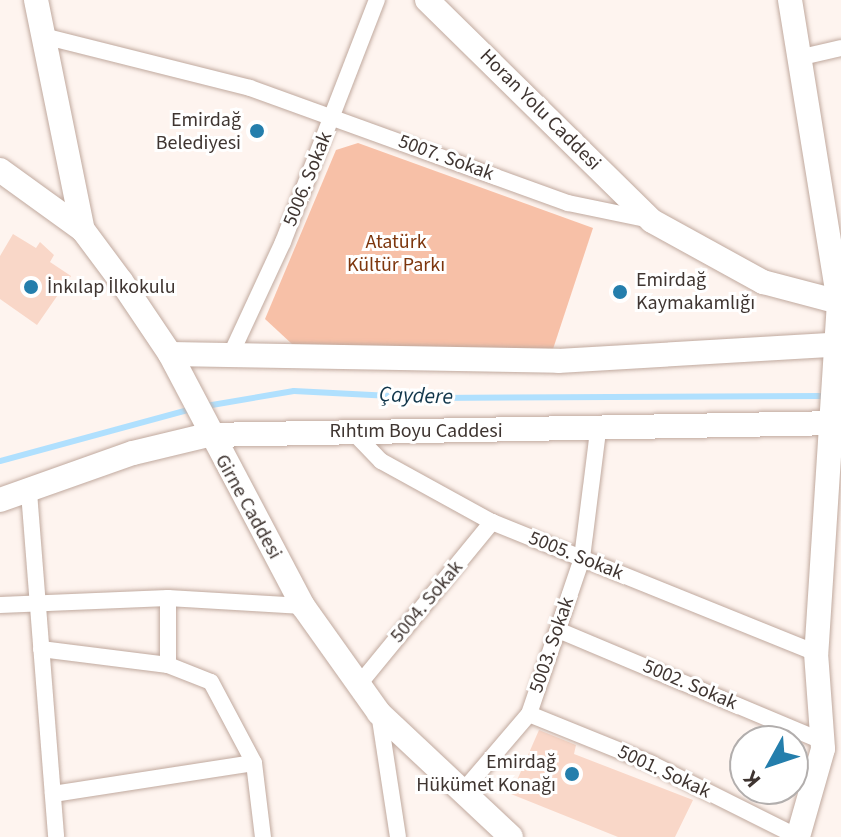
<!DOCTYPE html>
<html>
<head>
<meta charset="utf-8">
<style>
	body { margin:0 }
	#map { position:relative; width:841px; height:837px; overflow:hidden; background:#fef4ef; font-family:"Source Sans 3",sans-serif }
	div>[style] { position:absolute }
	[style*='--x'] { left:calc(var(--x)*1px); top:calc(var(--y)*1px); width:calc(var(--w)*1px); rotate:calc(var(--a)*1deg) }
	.green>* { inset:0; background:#f7c0a7 }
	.stream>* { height:6px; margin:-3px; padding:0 3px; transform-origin:3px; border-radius:3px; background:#b0e0fe }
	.building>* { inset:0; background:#f9d7c8 }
	.roads { filter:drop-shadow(0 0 2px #c0a99e) drop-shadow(0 0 2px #c0a99e) }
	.street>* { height:16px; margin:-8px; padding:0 8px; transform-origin:8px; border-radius:8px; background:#fff }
	.secondary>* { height:24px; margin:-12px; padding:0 12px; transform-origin:12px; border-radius:12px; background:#fff }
	.dots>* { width:22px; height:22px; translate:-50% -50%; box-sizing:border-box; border:4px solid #fff; border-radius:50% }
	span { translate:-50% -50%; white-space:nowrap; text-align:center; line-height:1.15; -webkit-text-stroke:6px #fff; paint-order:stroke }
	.street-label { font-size:20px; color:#3f3531 }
	.poi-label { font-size:20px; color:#3f3531 }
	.right { translate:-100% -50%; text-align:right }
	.left { translate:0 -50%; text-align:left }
	.park-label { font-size:20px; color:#7d360d }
	.water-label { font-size:22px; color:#11364b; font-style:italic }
	.north { position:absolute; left:729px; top:725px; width:80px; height:80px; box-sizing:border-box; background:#fff; border:2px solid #b2aead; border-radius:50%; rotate:230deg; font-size:22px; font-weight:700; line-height:32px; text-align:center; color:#3f3531 }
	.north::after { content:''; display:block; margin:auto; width:28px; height:36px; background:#247eac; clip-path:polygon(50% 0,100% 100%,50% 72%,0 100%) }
</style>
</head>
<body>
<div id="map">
	<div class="green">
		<div style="clip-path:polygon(358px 143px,593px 228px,552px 352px,292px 344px,265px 319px,336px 150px)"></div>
	</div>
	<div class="stream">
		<div style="--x:206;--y:406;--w:89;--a:-9.7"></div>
		<div style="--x:294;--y:391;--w:136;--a:2.9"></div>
		<div style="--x:430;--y:398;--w:395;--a:-0.3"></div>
		<div style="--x:0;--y:461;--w:198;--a:-15.2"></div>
	</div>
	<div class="building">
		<div style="clip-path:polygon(13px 234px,36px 248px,40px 242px,54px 255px,50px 262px,71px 276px,37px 325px,0 299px,0 256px)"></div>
		<div style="clip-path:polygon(539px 730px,576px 745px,574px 754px,693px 800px,675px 837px,618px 837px,511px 794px)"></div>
	</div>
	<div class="roads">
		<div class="street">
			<div style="--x:43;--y:36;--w:213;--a:14.1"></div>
			<div style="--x:250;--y:88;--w:338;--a:19.9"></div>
			<div style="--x:568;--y:203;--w:84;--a:11.7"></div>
			<div style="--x:798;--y:58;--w:44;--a:-13.1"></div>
			<div style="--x:231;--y:354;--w:123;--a:-65.1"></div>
			<div style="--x:283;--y:242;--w:260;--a:-68.8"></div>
			<div style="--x:352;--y:431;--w:42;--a:46"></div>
			<div style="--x:381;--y:461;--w:127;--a:28.8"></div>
			<div style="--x:492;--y:522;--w:349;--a:22"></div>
			<div style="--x:29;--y:492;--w:346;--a:85.5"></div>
			<div style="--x:0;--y:605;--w:168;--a:-2.4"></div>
			<div style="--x:168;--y:598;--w:135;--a:3.4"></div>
			<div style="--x:558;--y:630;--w:286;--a:22.8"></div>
			<div style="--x:41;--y:649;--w:128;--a:7.2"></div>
			<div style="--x:168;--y:665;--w:46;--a:21.6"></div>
			<div style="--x:211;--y:682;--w:92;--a:62"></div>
			<div style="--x:254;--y:763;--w:75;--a:83.1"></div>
			<div style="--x:168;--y:665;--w:67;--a:-90"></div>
			<div style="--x:361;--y:682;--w:207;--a:-50.7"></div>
			<div style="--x:379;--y:713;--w:125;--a:81.3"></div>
			<div style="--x:529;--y:714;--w:131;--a:22"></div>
			<div style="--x:650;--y:763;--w:165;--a:26.6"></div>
			<div style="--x:464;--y:790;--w:100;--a:-49.5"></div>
			<div style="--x:529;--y:714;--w:165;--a:-71.2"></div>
			<div style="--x:582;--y:558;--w:128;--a:-82.8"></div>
			<div style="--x:53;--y:794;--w:203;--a:-8.8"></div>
		</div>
		<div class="secondary">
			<div style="--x:36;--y:0;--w:235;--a:78.5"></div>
			<div style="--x:427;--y:0;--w:315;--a:44.5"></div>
			<div style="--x:652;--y:221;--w:127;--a:28.8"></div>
			<div style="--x:763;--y:282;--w:79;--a:14.7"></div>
			<div style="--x:790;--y:0;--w:306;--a:80.8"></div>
			<div style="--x:839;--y:302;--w:352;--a:93.7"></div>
			<div style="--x:816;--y:653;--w:96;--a:85.8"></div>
			<div style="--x:823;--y:749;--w:91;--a:105.9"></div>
			<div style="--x:0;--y:170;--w:102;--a:35.9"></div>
			<div style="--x:83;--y:230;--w:64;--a:53.3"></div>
			<div style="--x:121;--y:281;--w:88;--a:56.1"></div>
			<div style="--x:170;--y:354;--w:285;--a:62.2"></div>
			<div style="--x:303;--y:606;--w:131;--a:54.6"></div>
			<div style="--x:379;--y:713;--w:181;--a:43.2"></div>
			<div style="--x:170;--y:354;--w:388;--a:1"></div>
			<div style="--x:558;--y:361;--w:284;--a:-3.4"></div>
			<div style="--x:0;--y:500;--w:141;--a:-19.5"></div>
			<div style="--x:133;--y:453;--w:77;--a:-13.5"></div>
			<div style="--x:208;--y:435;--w:633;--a:-1.09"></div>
		</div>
	</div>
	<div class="dots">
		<div style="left:257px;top:131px;background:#247eac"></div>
		<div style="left:31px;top:287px;background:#247eac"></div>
		<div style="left:620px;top:292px;background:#247eac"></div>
		<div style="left:572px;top:774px;background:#247eac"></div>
	</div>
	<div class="street-label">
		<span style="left:540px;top:110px;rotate:45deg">Horan Yolu Caddesi</span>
		<span style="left:446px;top:158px;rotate:20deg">5007. Sokak</span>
		<span style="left:308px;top:179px;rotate:-68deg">5006. Sokak</span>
		<span style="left:416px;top:431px">Rıhtım Boyu Caddesi</span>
		<span style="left:248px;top:507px;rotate:61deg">Girne Caddesi</span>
		<span style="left:576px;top:556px;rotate:22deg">5005. Sokak</span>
		<span style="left:427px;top:602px;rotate:-50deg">5004. Sokak</span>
		<span style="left:552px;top:645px;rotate:-71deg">5003. Sokak</span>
		<span style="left:690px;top:685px;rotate:23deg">5002. Sokak</span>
		<span style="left:664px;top:772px;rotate:25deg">5001. Sokak</span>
	</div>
	<div class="poi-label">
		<span class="right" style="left:241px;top:132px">Emirdağ<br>Belediyesi</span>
		<span class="left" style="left:636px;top:292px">Emirdağ<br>Kaymakamlığı</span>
		<span class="left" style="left:47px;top:287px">İnkılap İlkokulu</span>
		<span class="right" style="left:556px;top:774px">Emirdağ<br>Hükümet Konağı</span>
	</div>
	<div class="park-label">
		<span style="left:396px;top:254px">Atatürk<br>Kültür Parkı</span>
	</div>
	<div class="water-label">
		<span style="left:416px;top:396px;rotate:2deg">Çaydere</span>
	</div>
	<div class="north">K</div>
</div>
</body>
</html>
